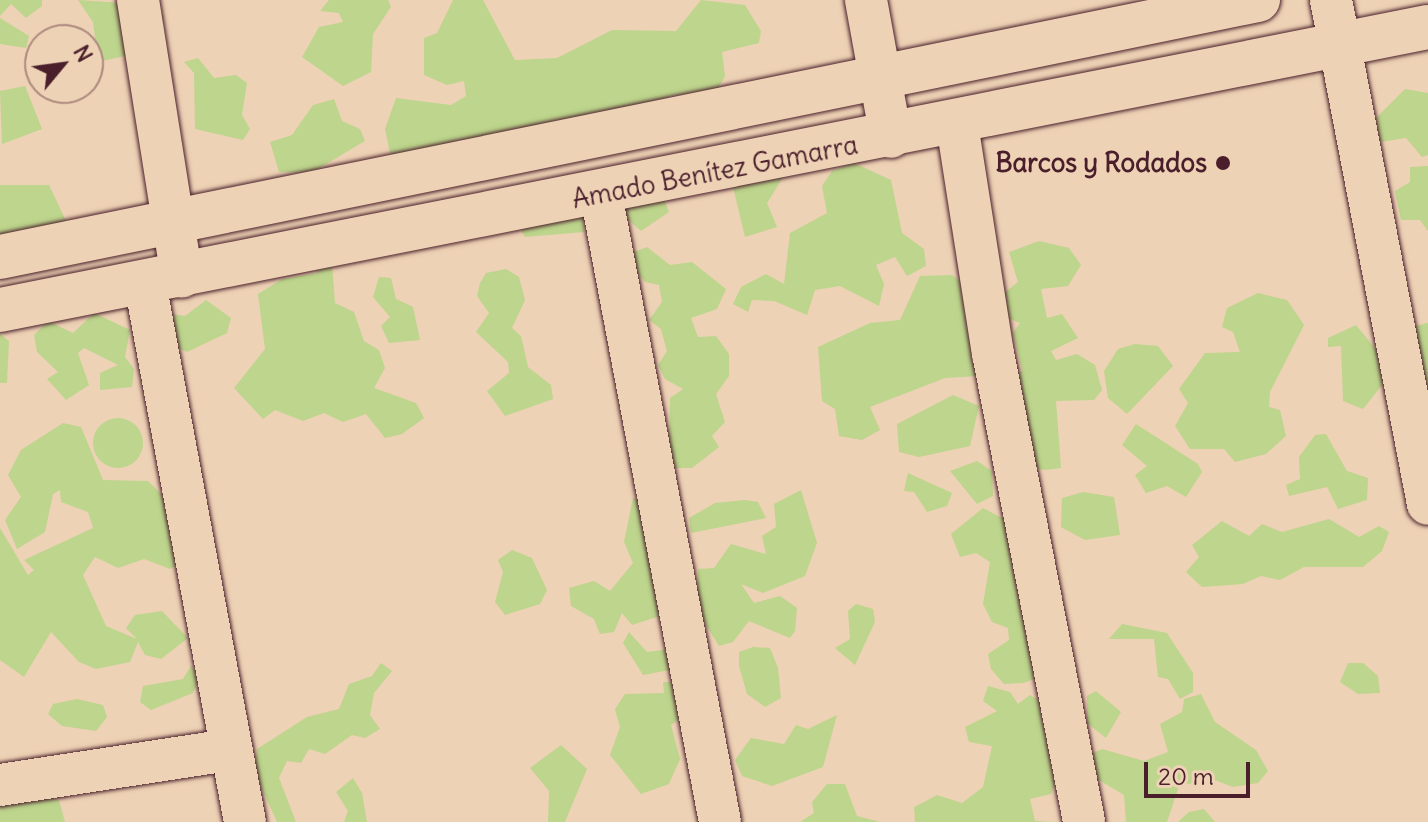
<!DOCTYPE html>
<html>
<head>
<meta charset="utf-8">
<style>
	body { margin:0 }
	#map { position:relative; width:1428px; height:822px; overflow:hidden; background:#eed2b5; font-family:Delius,sans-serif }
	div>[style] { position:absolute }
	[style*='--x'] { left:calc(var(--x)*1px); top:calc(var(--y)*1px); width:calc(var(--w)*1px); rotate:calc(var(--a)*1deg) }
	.green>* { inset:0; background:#bdd58c }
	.round { border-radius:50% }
	.roads { filter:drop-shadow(0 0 2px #4a1f2b) drop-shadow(0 0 2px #4a1f2b) }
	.street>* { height:42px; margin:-21px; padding:0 21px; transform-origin:21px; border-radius:21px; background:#eed2b5 }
	.secondary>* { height:44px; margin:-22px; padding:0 22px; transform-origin:22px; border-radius:22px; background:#eed2b5 }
	.dots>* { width:22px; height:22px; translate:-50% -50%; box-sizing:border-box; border:4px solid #eed2b5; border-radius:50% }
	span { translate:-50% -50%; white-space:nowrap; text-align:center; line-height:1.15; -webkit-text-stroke:6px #eed2b5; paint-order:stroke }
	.poi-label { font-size:26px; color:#4a1f2b; font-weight:700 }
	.right { translate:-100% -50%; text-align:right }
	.street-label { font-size:26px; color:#4a1f2b }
	.north { position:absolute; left:24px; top:24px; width:80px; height:80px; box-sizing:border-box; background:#eed2b5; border:2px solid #ac8a7e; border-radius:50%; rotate:61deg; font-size:22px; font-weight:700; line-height:32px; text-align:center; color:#4a1f2b }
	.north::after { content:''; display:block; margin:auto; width:28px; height:36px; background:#4a1f2b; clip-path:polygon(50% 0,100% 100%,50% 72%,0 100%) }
	.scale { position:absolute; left:1144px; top:762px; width:106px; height:36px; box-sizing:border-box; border:4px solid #4a1f2b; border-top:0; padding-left:10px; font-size:24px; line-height:28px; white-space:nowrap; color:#4a1f2b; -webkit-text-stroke:6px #eed2b5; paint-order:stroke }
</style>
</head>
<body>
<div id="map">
	<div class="green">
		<div style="clip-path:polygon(0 0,42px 0,42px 6px,26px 18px,11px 4px,0 16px)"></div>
		<div style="clip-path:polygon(78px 0,154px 5px,164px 16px,160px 48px,98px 62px,93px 22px)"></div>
		<div style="clip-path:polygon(329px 0,388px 0,391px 7px,373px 34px,371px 72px,343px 86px,302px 57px,319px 27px,343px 22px,339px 13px,320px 11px)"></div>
		<div style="clip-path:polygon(453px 0,483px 0,515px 60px,557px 58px,612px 30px,676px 31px,701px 0,745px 5px,761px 31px,759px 43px,722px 52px,725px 76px,717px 90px,670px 96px,642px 118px,478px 145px,459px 139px,449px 150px,409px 160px,390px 153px,385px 129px,396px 98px,451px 105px,466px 96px,464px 81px,447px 85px,424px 75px,424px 38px,437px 33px)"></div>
		<div style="clip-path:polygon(0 18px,29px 36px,26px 48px,0 44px)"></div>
		<div style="clip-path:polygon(198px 58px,214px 78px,236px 75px,247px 83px,242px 115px,250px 129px,243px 140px,195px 129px,194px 73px,184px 62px)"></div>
		<div style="clip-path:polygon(25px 86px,42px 129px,2px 144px,0 91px)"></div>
		<div style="clip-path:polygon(1405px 89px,1428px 93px,1428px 155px,1422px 157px,1406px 138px,1380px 142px,1376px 118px)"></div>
		<div style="clip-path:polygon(334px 99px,342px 121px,360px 129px,365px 141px,311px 173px,279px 172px,270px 142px,292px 135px,313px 105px)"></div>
		<div style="clip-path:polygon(854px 163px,891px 180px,902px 233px,924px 249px,926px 266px,907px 276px,895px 257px,876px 265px,884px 284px,879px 306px,840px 286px,815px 290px,807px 315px,774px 301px,752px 300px,748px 312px,733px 304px,741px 287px,766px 274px,784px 284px,790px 233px,827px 213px,822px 186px,832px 171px)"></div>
		<div style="clip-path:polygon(1428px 166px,1428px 231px,1420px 220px,1401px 220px,1395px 191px,1410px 182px,1410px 167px)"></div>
		<div style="clip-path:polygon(784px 176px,767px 203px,777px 227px,745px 237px,733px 187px)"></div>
		<div style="clip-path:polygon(0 185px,49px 185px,66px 221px,0 241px)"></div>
		<div style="clip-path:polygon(662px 194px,669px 212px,641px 231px,618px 211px)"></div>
		<div style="clip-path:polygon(582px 204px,584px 232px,525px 237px,518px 225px)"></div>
		<div style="clip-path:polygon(1039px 241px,1069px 248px,1081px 265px,1068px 286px,1041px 289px,1047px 318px,1062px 314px,1078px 338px,1051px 351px,1056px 360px,1077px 354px,1095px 365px,1102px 390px,1094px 400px,1056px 401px,1061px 468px,1046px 470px,1031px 468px,1009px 386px,1022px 370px,1013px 333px,1020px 323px,1005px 317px,1004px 293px,1018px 282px,1009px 252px)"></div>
		<div style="clip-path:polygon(647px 247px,670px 265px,692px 262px,726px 289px,717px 309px,691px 318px,698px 337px,716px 336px,729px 354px,729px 376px,716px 394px,725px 422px,712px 436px,719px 447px,692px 468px,676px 468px,669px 456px,670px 398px,683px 389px,665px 379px,658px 365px,667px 351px,661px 329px,649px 320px,662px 302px,659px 285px,645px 282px,632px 266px,634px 252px)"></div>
		<div style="clip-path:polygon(319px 260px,332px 264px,335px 303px,354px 312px,364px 341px,379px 350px,385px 368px,374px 388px,416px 403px,424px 418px,402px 434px,385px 438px,366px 414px,343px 422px,324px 413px,303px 421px,275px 410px,263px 419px,234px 388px,265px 349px,258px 294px,282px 279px,317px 273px)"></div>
		<div style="clip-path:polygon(506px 269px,519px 277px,525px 300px,512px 328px,521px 336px,528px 367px,551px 385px,553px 399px,505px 416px,487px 391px,509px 373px,508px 362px,476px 332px,489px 313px,477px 296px,480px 283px,486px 273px)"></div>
		<div style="clip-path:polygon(952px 275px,970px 289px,980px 376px,945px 378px,870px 407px,880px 430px,862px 440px,839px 436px,835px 409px,822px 401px,818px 347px,870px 323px,900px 320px,920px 276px)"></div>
		<div style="clip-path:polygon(379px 277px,391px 278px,396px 299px,413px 307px,420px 340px,389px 343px,381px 326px,390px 317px,373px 297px)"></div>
		<div style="clip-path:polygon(1258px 293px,1287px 300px,1304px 325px,1270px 392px,1269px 407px,1280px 410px,1286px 436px,1266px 454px,1235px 462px,1224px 449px,1190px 449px,1175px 426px,1188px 403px,1179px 389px,1205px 353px,1240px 352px,1233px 332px,1222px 327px,1227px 308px)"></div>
		<div style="clip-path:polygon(206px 300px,231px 318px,227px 333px,187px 352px,165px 342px,171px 314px,185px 316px)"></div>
		<div style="clip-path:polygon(94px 313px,130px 330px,125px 357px,134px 369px,132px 387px,100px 390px,100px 373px,118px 365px,84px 348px,78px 353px,89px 385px,66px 400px,47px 379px,58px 372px,37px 352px,34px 335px,48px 321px,73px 333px)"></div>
		<div style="clip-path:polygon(1427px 323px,1428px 323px,1428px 402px,1409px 328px)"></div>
		<div style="clip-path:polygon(1356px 325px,1383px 358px,1387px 379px,1363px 409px,1343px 401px,1341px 346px,1328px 347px,1328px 338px)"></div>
		<div style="clip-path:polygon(0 334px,9px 341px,7px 383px,0 383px)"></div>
		<div style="clip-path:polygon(1135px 344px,1158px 346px,1173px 366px,1127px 414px,1108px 398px,1104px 371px,1118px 349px)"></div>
		<div style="clip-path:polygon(953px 395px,979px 406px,970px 446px,919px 457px,899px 452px,897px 424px)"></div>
		<div class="round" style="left:93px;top:418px;width:50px;height:50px"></div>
		<div style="clip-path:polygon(63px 423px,81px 427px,103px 480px,148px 481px,170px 503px,186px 560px,170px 569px,144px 559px,118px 568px,95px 557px,83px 575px,106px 626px,137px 639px,126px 628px,135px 615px,162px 611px,188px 638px,161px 659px,145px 655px,138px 642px,130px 662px,96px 669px,79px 662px,51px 632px,24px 677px,0 660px,0 528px,28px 575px,34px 570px,24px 560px,93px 528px,88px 512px,61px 502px,60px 490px,53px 494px,45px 532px,17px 549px,5px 520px,21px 497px,8px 475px,21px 450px)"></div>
		<div style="clip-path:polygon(1136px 424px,1198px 464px,1202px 472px,1186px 497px,1167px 486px,1146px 493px,1135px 475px,1147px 466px,1122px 445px)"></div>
		<div style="clip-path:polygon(1326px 434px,1347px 471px,1368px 478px,1367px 500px,1338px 509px,1327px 487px,1289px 496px,1286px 485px,1300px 479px,1299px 457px,1315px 435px)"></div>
		<div style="clip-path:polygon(977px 461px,992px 471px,993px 496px,977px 504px,950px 471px)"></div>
		<div style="clip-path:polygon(908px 473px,952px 493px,947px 506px,927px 512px,914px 492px,904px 491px)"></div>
		<div style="clip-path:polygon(801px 490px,817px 543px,805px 576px,763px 593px,741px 584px,754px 603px,780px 596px,797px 608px,795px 631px,790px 638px,749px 621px,733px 642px,719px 646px,698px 612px,698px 569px,714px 568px,731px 544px,766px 554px,762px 536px,776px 527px,774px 504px)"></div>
		<div style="clip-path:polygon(1083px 492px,1114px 497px,1120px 535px,1085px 540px,1061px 527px,1062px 498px)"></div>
		<div style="clip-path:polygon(633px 498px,646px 500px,663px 615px,632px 625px,622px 613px,614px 632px,600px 634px,594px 619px,571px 606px,569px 588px,594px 581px,610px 591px,633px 563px,624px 542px)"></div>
		<div style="clip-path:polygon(745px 500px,758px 502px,766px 518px,691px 533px,689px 518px,715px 503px)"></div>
		<div style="clip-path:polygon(983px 508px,1004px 519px,1017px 538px,1017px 589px,1037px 593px,1051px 673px,1023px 683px,1004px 684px,991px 669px,988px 654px,1009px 640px,1008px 628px,992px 622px,983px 604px,990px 562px,976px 553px,960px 557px,951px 534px)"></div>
		<div style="clip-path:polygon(1329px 519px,1359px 537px,1379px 526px,1389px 532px,1382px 551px,1363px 567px,1304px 567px,1280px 580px,1261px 576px,1243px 584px,1202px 587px,1186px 572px,1199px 557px,1192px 545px,1222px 521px,1249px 536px,1262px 524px,1282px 532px)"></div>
		<div style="clip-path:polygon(512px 550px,532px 558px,547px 590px,540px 604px,505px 615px,495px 602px,503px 572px,498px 560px)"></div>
		<div style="clip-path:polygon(856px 604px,873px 609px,875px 622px,855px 665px,835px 648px,850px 639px,848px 611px)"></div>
		<div style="clip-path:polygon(1122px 624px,1167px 633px,1193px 673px,1193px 692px,1180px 699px,1168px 679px,1158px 677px,1154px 639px,1109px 639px)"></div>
		<div style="clip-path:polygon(629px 632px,647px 652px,671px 649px,675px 669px,643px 675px,623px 643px)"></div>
		<div style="clip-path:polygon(753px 647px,770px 648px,778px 668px,781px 698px,765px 707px,747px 694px,739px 666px,739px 652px)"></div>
		<div style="clip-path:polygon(381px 663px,392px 671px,374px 693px,370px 715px,380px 729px,365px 738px,352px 735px,325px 754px,309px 749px,301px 763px,287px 761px,279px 778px,296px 822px,277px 822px,255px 774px,257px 749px,307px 717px,339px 709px,349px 684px,372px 676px)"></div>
		<div style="clip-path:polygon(1348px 663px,1363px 663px,1378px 676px,1380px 693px,1358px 694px,1340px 682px)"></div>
		<div style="clip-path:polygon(191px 666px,200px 676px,193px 693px,151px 710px,140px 702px,143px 686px,183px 679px)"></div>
		<div style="clip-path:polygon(663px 682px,672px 682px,690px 711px,671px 725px,680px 759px,669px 784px,641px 794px,610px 755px,620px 727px,615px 709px,625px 694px,664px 693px)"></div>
		<div style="clip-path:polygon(988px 686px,1010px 692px,1018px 704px,1030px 695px,1040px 701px,1069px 749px,1051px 794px,1030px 799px,1035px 821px,1054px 822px,915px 822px,914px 807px,924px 802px,937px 795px,962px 803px,983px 787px,992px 746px,969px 742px,965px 727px,997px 711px,983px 701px)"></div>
		<div style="clip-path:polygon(1096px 691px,1121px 712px,1106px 738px,1087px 723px,1087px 696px)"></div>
		<div style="clip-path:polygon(1201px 694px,1215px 722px,1256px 750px,1268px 771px,1258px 783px,1233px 787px,1212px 779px,1179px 786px,1167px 822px,1126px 822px,1124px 795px,1089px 774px,1091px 754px,1102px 749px,1144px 761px,1168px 752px,1160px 724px,1182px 712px,1184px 699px)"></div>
		<div style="clip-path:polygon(77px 699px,103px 705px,107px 717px,96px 731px,62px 726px,48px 714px,53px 704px)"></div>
		<div style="clip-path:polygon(837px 715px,823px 767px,772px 786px,742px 776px,735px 760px,751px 738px,784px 744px,796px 725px,808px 729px)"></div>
		<div style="clip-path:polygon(561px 745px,587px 769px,565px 822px,548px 822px,549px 791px,530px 768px)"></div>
		<div style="clip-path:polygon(353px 778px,362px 793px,367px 822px,344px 822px,348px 811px,336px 792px)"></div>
		<div style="clip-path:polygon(827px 784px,845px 784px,857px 816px,880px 822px,800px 822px,814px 813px,812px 802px)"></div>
		<div style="clip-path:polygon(37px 792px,59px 800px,65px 822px,0 822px,0 797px)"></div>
		<div style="clip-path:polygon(1204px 809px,1215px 822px,1178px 822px,1189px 812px)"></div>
	</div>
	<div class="roads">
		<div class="street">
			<div style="--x:138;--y:0;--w:280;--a:81"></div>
			<div style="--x:866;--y:0;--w:139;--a:79.7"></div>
			<div style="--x:1331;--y:0;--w:513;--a:79.11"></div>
			<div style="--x:957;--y:124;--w:232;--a:81.1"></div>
			<div style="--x:993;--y:353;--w:478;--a:79"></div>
			<div style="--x:601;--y:194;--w:639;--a:79.27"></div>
			<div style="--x:145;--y:283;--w:548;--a:79.49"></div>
			<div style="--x:0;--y:785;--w:233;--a:-8.7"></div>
		</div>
		<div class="secondary">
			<div style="--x:0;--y:257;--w:1284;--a:-11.55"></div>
			<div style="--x:0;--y:310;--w:1456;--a:-11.21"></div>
		</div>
	</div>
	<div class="dots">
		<div style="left:1223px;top:163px;background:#4a1f2b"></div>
	</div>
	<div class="poi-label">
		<span class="right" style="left:1207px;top:163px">Barcos y Rodados</span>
	</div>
	<div class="street-label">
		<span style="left:715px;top:172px;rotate:-11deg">Amado Benítez Gamarra</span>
	</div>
	<div class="north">N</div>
	<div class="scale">20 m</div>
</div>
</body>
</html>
